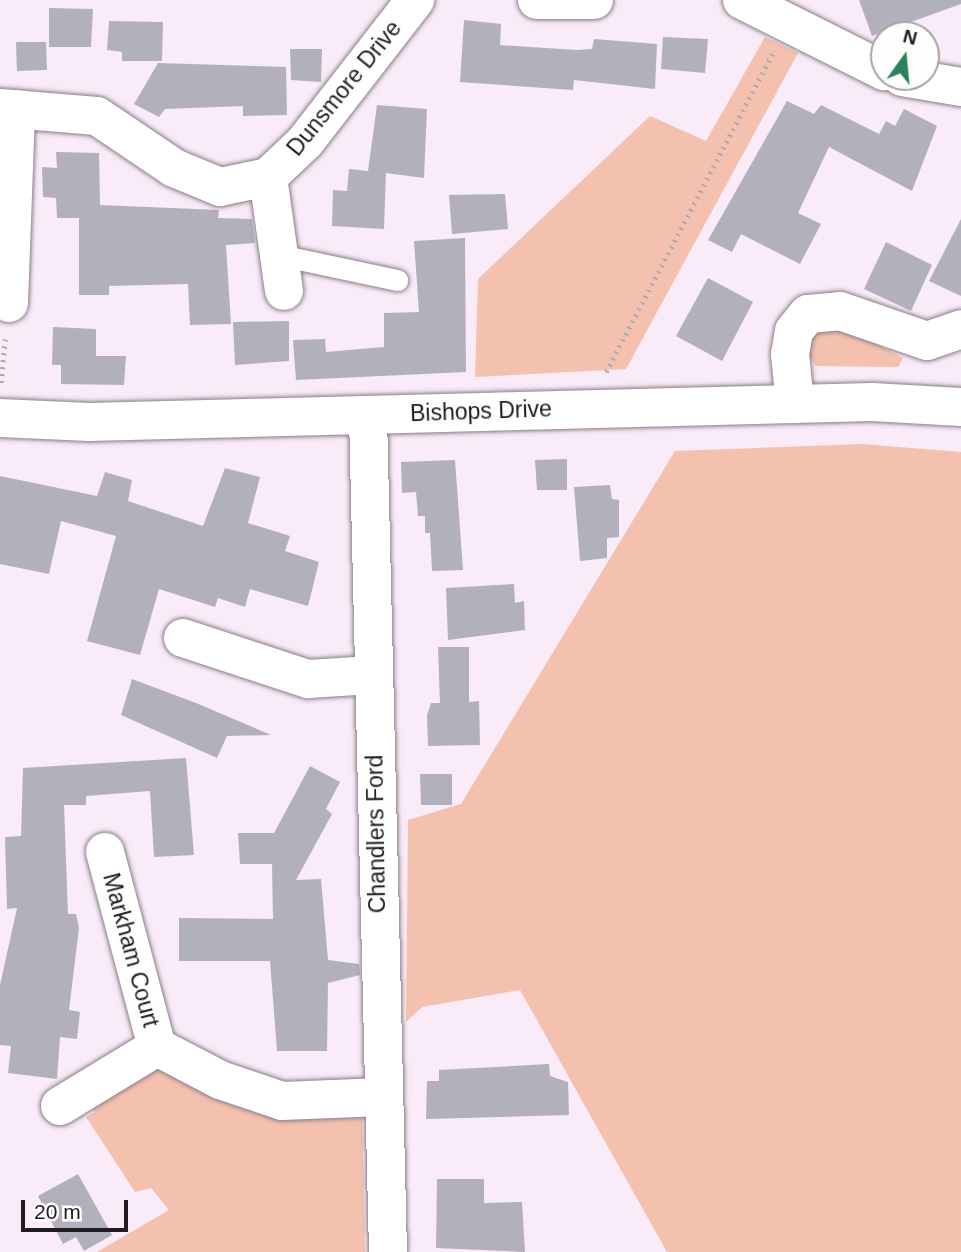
<!DOCTYPE html>
<html>
<head>
<meta charset="utf-8">
<style>
	body { margin:0 }
	#map { position:relative; width:961px; height:1252px; overflow:hidden; background:#f9ebf7; font-family:Helvetica,sans-serif }
	div>[style] { position:absolute }
	[style*='--x'] { left:calc(var(--x)*1px); top:calc(var(--y)*1px); width:calc(var(--w)*1px); rotate:calc(var(--a)*1deg) }
	.green>* { inset:0; background:#f4c1af }
	.building>* { inset:0; background:#b3b0be }
	.path>* { height:4.5px; margin-top:-2.25px; transform-origin:0; background:repeating-linear-gradient(90deg,#b3a8b1 0 2px,transparent 0 7px) }
	.roads { filter:drop-shadow(0 0 2px #8a7e89) drop-shadow(0 0 2px #8a7e89) }
	.service>* { height:21px; margin:-10.5px; padding:0 10.5px; transform-origin:10.5px; border-radius:10.5px; background:#fff }
	.minor>* { height:38px; margin:-19px; padding:0 19px; transform-origin:19px; border-radius:19px; background:#fff }
	.tertiary>* { height:38px; margin:-19px; padding:0 19px; transform-origin:19px; border-radius:19px; background:#fff }
	span { translate:-50% -50%; white-space:nowrap; text-align:center; line-height:1.15; -webkit-text-stroke:7px #fdfdfd; paint-order:stroke }
	.street-label { font-size:23px; color:#211c20 }
	.north { position:absolute; left:870px; top:21px; width:70px; height:70px; box-sizing:border-box; background:#fdfdfd; border:2px solid #a5a3a5; border-radius:50%; rotate:15deg; font-size:19px; font-weight:700; line-height:28px; text-align:center; color:#211c20 }
	.north::after { content:''; display:block; margin:auto; width:24px; height:32px; background:#2b8459; clip-path:polygon(50% 0,100% 100%,50% 72%,0 100%) }
	.scale { position:absolute; left:21px; top:1200px; width:107px; height:32px; box-sizing:border-box; border:4px solid #211c20; border-top:0; padding-left:9px; font-size:21px; line-height:24px; white-space:nowrap; color:#211c20; -webkit-text-stroke:5px #fdfdfd; paint-order:stroke }
</style>
</head>
<body>
<div id="map">
	<div class="green">
		<div style="clip-path:polygon(765px 37px,798px 53px,626px 369px,475px 377px,478px 279px,650px 116px,706px 141px)"></div>
		<div style="clip-path:polygon(827px 328px,848px 329px,903px 358px,898px 367px,816px 366px,804px 352px,810px 335px)"></div>
		<div style="clip-path:polygon(862px 444px,961px 452px,961px 1252px,667px 1252px,520px 990px,422px 1007px,406px 1022px,408px 820px,461px 804px,675px 451px)"></div>
		<div style="clip-path:polygon(155px 1064px,362px 1108px,365px 1252px,97px 1252px,169px 1210px,151px 1188px,135px 1192px,86px 1117px,95px 1112px,89px 1102px)"></div>
	</div>
	<div class="building">
		<div style="clip-path:polygon(859px 0,961px 0,961px 4px,872px 36px)"></div>
		<div style="clip-path:polygon(49px 8px,93px 9px,91px 47px,49px 47px)"></div>
		<div style="clip-path:polygon(464px 20px,501px 24px,500px 45px,577px 50px,592px 49px,594px 39px,657px 44px,655px 89px,574px 80px,573px 90px,460px 82px)"></div>
		<div style="clip-path:polygon(109px 21px,163px 22px,162px 61px,122px 61px,122px 52px,107px 50px)"></div>
		<div style="clip-path:polygon(663px 37px,708px 39px,705px 73px,661px 69px)"></div>
		<div style="clip-path:polygon(16px 42px,46px 42px,47px 70px,17px 71px)"></div>
		<div style="clip-path:polygon(290px 49px,322px 49px,321px 82px,291px 80px)"></div>
		<div style="clip-path:polygon(158px 63px,286px 67px,287px 115px,243px 116px,243px 106px,165px 109px,159px 117px,134px 104px)"></div>
		<div style="clip-path:polygon(787px 101px,814px 114px,821px 105px,879px 134px,886px 121px,895px 126px,904px 109px,937px 126px,912px 191px,829px 147px,798px 213px,821px 224px,800px 264px,741px 234px,732px 252px,708px 240px)"></div>
		<div style="clip-path:polygon(377px 105px,427px 109px,424px 178px,386px 173px,384px 229px,332px 226px,333px 190px,347px 191px,349px 169px,368px 171px)"></div>
		<div style="clip-path:polygon(56px 152px,99px 153px,100px 205px,219px 210px,218px 218px,252px 219px,255px 243px,226px 245px,231px 324px,190px 325px,188px 284px,109px 286px,109px 295px,79px 295px,79px 218px,57px 218px,56px 198px,43px 197px,42px 167px,57px 168px)"></div>
		<div style="clip-path:polygon(505px 194px,508px 229px,452px 234px,449px 195px)"></div>
		<div style="clip-path:polygon(961px 219px,961px 296px,929px 281px)"></div>
		<div style="clip-path:polygon(465px 238px,466px 372px,296px 380px,293px 340px,325px 339px,326px 352px,384px 347px,384px 313px,419px 312px,414px 241px)"></div>
		<div style="clip-path:polygon(886px 242px,932px 265px,911px 311px,864px 289px)"></div>
		<div style="clip-path:polygon(708px 278px,753px 302px,722px 361px,676px 336px)"></div>
		<div style="clip-path:polygon(289px 321px,289px 361px,235px 365px,233px 322px)"></div>
		<div style="clip-path:polygon(53px 327px,96px 329px,96px 356px,126px 356px,124px 385px,61px 384px,61px 365px,52px 365px)"></div>
		<div style="clip-path:polygon(567px 459px,567px 490px,537px 490px,535px 460px)"></div>
		<div style="clip-path:polygon(455px 460px,463px 570px,432px 571px,430px 533px,425px 533px,425px 516px,418px 516px,416px 492px,402px 493px,401px 462px)"></div>
		<div style="clip-path:polygon(225px 468px,260px 477px,248px 523px,290px 536px,285px 551px,319px 562px,308px 606px,250px 589px,245px 607px,218px 598px,215px 607px,159px 589px,140px 655px,87px 641px,116px 536px,61px 521px,49px 574px,0 564px,0 476px,97px 496px,105px 472px,132px 480px,128px 501px,203px 526px)"></div>
		<div style="clip-path:polygon(610px 485px,612px 499px,619px 500px,619px 537px,607px 538px,607px 558px,580px 561px,574px 487px)"></div>
		<div style="clip-path:polygon(514px 584px,515px 603px,524px 601px,525px 630px,448px 640px,446px 588px)"></div>
		<div style="clip-path:polygon(438px 647px,469px 647px,469px 702px,479px 701px,480px 745px,428px 746px,427px 715px,431px 703px,440px 703px)"></div>
		<div style="clip-path:polygon(132px 679px,196px 703px,271px 735px,227px 736px,217px 758px,121px 715px)"></div>
		<div style="clip-path:polygon(186px 758px,194px 855px,154px 857px,150px 791px,86px 796px,86px 805px,64px 805px,68px 914px,76px 914px,79px 928px,69px 1010px,80px 1012px,77px 1039px,60px 1037px,57px 1079px,8px 1073px,11px 1046px,0 1045px,0 985px,17px 908px,7px 909px,5px 837px,21px 836px,23px 768px)"></div>
		<div style="clip-path:polygon(310px 766px,340px 782px,326px 809px,332px 814px,296px 880px,321px 879px,328px 960px,359px 964px,360px 975px,328px 983px,327px 1051px,277px 1051px,270px 961px,179px 961px,179px 918px,273px 919px,272px 864px,240px 864px,238px 833px,274px 833px)"></div>
		<div style="clip-path:polygon(420px 774px,452px 774px,452px 805px,421px 805px)"></div>
		<div style="clip-path:polygon(549px 1064px,550px 1076px,568px 1082px,569px 1115px,426px 1119px,427px 1081px,439px 1081px,439px 1070px)"></div>
		<div style="clip-path:polygon(78px 1174px,112px 1235px,84px 1251px,76px 1237px,63px 1244px,38px 1196px)"></div>
		<div style="clip-path:polygon(437px 1179px,484px 1179px,484px 1203px,522px 1202px,525px 1252px,436px 1248px)"></div>
	</div>
	<div class="path">
		<div style="--x:606;--y:372;--w:359;--a:-62.4"></div>
		<div style="--x:1;--y:383;--w:44;--a:-84.8"></div>
	</div>
	<div class="roads">
		<div class="service">
			<div style="--x:279;--y:255;--w:121;--a:12"></div>
		</div>
		<div class="minor">
			<div style="--x:537;--y:0;--w:57;--a:0"></div>
			<div style="--x:742;--y:0;--w:159;--a:26.6"></div>
			<div style="--x:902;--y:77;--w:60;--a:9.6"></div>
			<div style="--x:0;--y:108;--w:97;--a:4.7"></div>
			<div style="--x:97;--y:116;--w:93;--a:34"></div>
			<div style="--x:174;--y:168;--w:50;--a:22.4"></div>
			<div style="--x:220;--y:187;--w:49;--a:-11.8"></div>
			<div style="--x:268;--y:177;--w:51;--a:-43.4"></div>
			<div style="--x:305;--y:142;--w:180;--a:-52.2"></div>
			<div style="--x:268;--y:177;--w:115;--a:82"></div>
			<div style="--x:9;--y:303;--w:194;--a:-87.9"></div>
			<div style="--x:795;--y:404;--w:50;--a:-95.7"></div>
			<div style="--x:790;--y:354;--w:23;--a:-80"></div>
			<div style="--x:794;--y:331;--w:22;--a:-51"></div>
			<div style="--x:808;--y:314;--w:32;--a:-5"></div>
			<div style="--x:840;--y:311;--w:92;--a:19"></div>
			<div style="--x:927;--y:341;--w:36;--a:-19"></div>
			<div style="--x:368;--y:416;--w:836;--a:88.63"></div>
			<div style="--x:183;--y:638;--w:132;--a:18.2"></div>
			<div style="--x:308;--y:679;--w:64;--a:-3.6"></div>
			<div style="--x:105;--y:852;--w:202;--a:75.1"></div>
			<div style="--x:157;--y:1047;--w:71;--a:27.6"></div>
			<div style="--x:220;--y:1080;--w:65;--a:18.7"></div>
			<div style="--x:282;--y:1101;--w:101;--a:-2.3"></div>
			<div style="--x:60;--y:1106;--w:114;--a:-31.3"></div>
		</div>
		<div class="tertiary">
			<div style="--x:0;--y:418;--w:89;--a:2.6"></div>
			<div style="--x:89;--y:422;--w:783;--a:-1.46"></div>
			<div style="--x:872;--y:402;--w:89;--a:3.2"></div>
		</div>
	</div>
	<div class="street-label">
		<span style="left:344px;top:88px;rotate:-51deg">Dunsmore Drive</span>
		<span style="left:481px;top:411px;rotate:-2deg">Bishops Drive</span>
		<span style="left:376px;top:834px;rotate:-91deg">Chandlers Ford</span>
		<span style="left:131px;top:950px;rotate:75deg">Markham Court</span>
	</div>
	<div class="north">N</div>
	<div class="scale">20 m</div>
</div>
</body>
</html>
